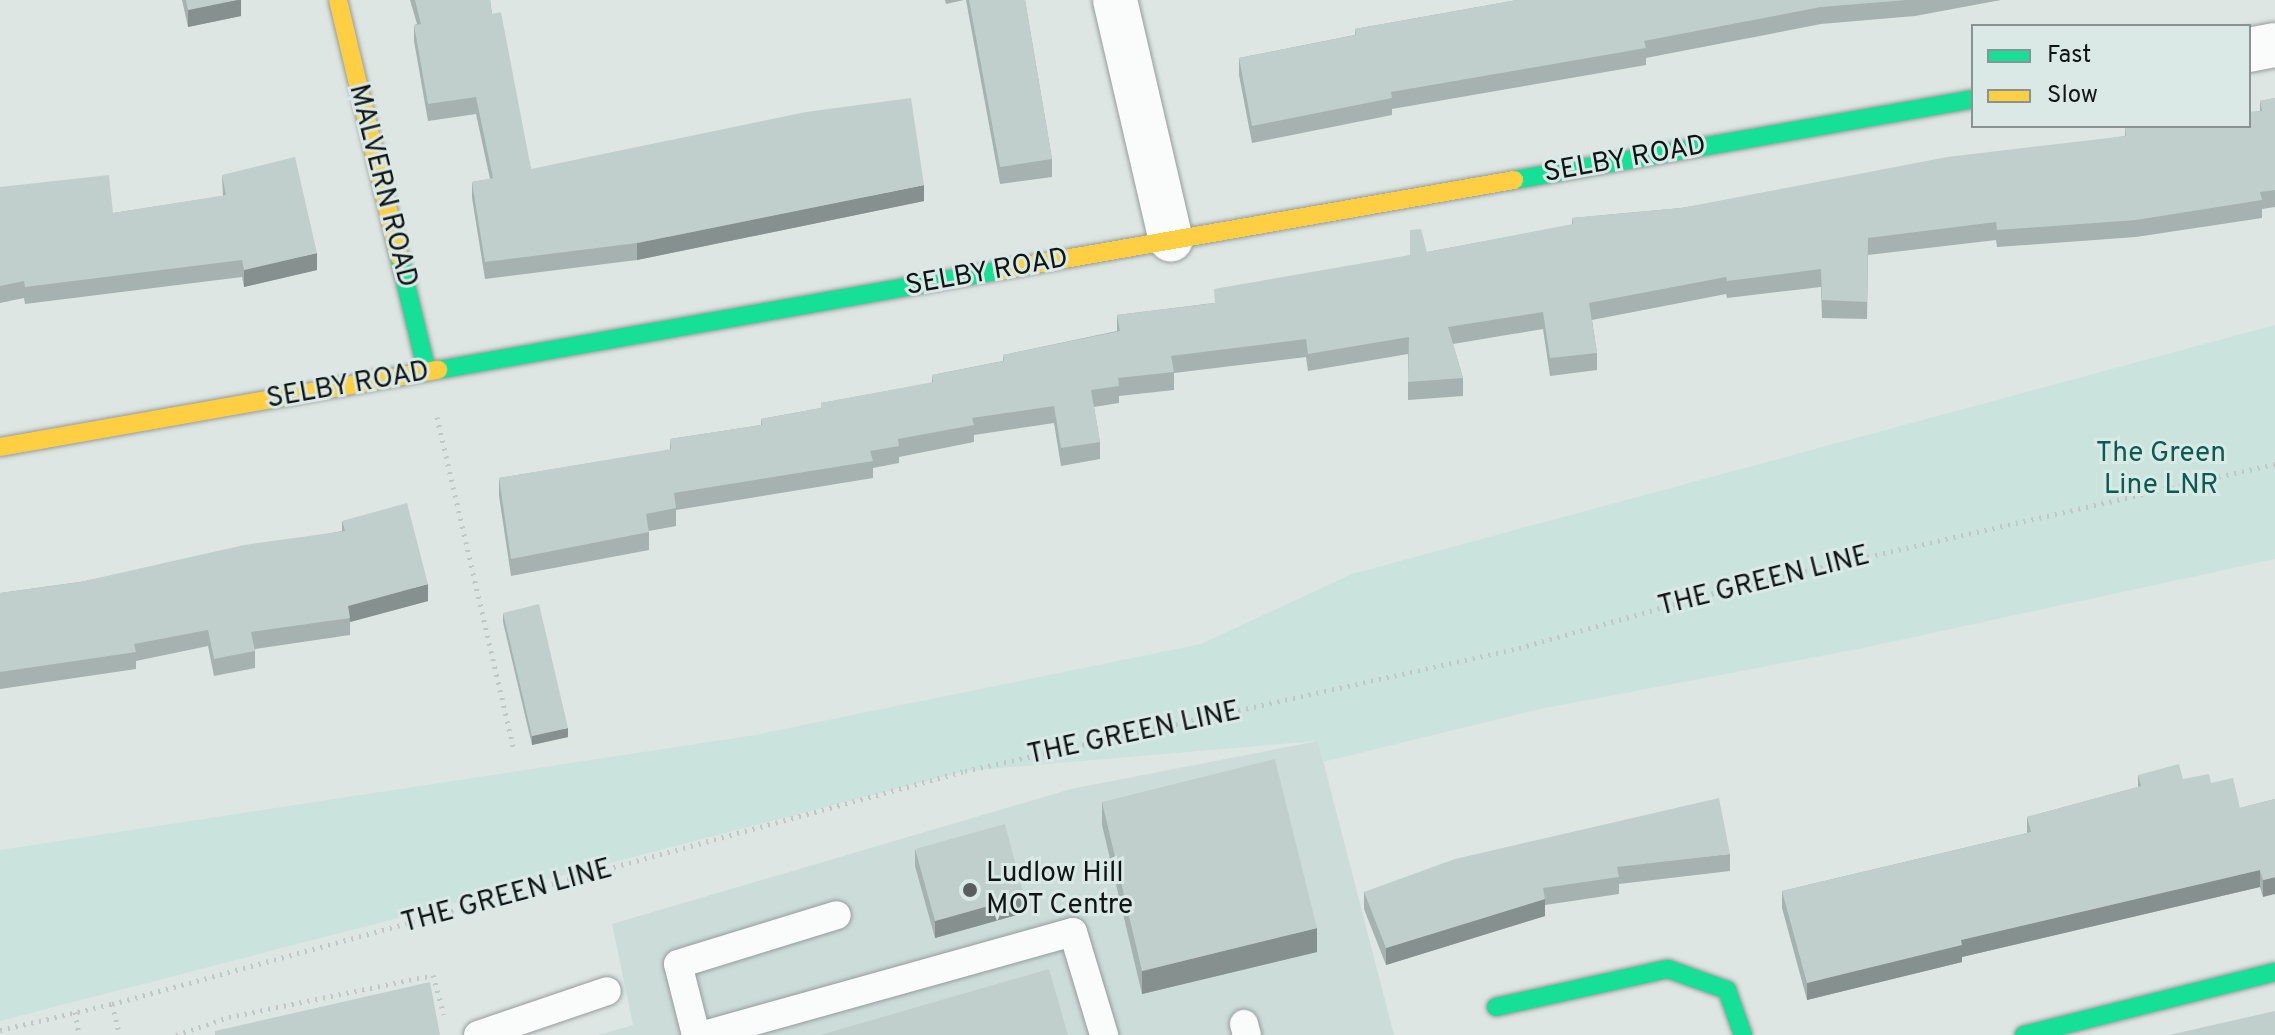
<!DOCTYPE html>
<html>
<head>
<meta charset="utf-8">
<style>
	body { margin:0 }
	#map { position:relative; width:2275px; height:1035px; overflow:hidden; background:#dee6e4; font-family:Overpass,sans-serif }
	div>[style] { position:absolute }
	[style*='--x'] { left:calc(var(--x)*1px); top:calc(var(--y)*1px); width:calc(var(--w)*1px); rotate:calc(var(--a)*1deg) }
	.built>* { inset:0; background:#ccddd9 }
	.green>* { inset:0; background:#cae3dd }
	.path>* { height:5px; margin-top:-2.5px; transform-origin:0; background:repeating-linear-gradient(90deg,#c4c6c5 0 2px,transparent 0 8px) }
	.roads { filter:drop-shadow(0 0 2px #969c9a) drop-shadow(0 0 2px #969c9a) }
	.lane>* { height:28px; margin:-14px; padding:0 14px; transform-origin:14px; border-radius:14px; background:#fafbfb }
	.street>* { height:44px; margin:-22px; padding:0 22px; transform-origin:22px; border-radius:22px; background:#fafbfb }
	.fast>* { height:18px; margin:-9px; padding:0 9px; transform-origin:9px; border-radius:9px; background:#16e098 }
	.slow>* { height:18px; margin:-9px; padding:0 9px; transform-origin:9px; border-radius:9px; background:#ffcf43 }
	.wall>* { inset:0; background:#a5b2af }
	.shaded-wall>* { inset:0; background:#86918f }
	.building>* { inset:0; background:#c0cfcc }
	.dots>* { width:22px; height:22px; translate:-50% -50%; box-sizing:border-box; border:4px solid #dae9e6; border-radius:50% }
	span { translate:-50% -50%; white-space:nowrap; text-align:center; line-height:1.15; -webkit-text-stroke:6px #dae9e6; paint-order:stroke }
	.street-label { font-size:28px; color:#101514 }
	.park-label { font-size:28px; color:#075c53 }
	.poi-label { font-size:28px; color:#101514 }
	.left { translate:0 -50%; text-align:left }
	.legend { position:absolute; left:1971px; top:24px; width:280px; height:104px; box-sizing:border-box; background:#dae9e6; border:2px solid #899492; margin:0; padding:10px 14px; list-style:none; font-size:24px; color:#101514 }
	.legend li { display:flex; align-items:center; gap:16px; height:40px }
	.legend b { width:40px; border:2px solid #899492 }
</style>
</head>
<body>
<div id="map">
	<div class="built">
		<div style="clip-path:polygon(1318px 741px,1394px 1035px,598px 1035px,633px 1025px,612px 924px,1071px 789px)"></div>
	</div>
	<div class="green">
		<div style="clip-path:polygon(2275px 325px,2275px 559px,1863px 648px,1535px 710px,1323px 762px,1317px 741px,965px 771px,0 1021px,0 850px,755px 735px,1201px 644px,1352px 574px)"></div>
	</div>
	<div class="path">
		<div style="--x:437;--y:417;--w:343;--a:77"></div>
		<div style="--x:112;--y:1004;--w:32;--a:76"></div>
		<div style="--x:75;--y:1012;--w:23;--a:80"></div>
		<div style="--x:0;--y:1030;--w:115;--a:-13.1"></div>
		<div style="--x:112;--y:1004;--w:884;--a:-15.28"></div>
		<div style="--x:965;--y:771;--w:567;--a:-12.52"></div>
		<div style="--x:1519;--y:648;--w:224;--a:-15.8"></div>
		<div style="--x:1735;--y:587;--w:554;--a:-12.83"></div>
		<div style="--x:176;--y:1035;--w:56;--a:-18.8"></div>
		<div style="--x:229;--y:1017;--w:208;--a:-11.6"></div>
		<div style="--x:433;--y:975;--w:41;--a:74.6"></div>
	</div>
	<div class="roads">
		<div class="lane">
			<div style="--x:1244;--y:1024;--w:11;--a:75"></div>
			<div style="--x:478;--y:1035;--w:136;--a:-18.8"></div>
			<div style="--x:696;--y:1035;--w:73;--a:-104.2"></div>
			<div style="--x:678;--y:964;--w:166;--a:-17.1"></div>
			<div style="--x:704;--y:1035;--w:383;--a:-15.6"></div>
			<div style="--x:1073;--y:932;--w:108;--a:73.2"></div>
		</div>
		<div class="street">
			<div style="--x:1115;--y:0;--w:246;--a:76.9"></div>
			<div style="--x:2249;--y:50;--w:26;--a:-11"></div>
		</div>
		<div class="fast">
			<div style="--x:1514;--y:180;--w:466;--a:-10"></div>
			<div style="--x:399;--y:256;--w:119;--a:76.4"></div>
			<div style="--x:438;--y:370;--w:573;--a:-10.05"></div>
			<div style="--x:1496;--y:1007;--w:176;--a:-12.5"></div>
			<div style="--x:1668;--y:969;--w:63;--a:19.6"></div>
			<div style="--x:1727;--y:990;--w:48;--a:70.4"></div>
			<div style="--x:2024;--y:1035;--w:259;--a:-14.1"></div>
		</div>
		<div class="slow">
			<div style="--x:338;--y:0;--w:263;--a:76.6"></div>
			<div style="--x:1002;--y:270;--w:520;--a:-9.97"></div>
			<div style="--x:0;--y:447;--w:445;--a:-10"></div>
		</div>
	</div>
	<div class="wall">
		<div style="clip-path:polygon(182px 0,241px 0,241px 16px,188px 27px)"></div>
		<div style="clip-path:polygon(410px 0,490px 0,492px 14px,531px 169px,924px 201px,637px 260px,485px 279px,472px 198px,472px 182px,490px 179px,476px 114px,428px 121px,414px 41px,414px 25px,417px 24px)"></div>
		<div style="clip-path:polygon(945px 0,964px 0,946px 4px)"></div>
		<div style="clip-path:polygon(966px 0,1025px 0,1052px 159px,1052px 177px,1000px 184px)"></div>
		<div style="clip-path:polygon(1517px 0,2001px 0,1915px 16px,1821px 24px,1646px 58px,1646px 65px,1392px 109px,1392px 115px,1252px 143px,1239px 75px,1239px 58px,1355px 35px,1355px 29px)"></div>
		<div style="clip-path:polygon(2275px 98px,2275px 207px,2262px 209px,2262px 218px,2136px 237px,1997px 247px,1996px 240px,1868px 255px,1867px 319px,1822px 318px,1821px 287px,1727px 298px,1726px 294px,1592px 320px,1597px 353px,1597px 370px,1550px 376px,1543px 329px,1453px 344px,1463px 378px,1463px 396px,1408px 400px,1408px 354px,1308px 371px,1306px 357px,1174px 373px,1174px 390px,1119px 396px,1119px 403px,1094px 407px,1100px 442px,1100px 459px,1061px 466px,1054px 423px,974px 435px,974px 442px,899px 457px,899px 463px,873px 468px,873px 478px,676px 510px,676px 526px,649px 531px,649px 550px,511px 576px,499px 496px,499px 478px,670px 450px,670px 439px,761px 425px,761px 419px,821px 408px,821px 403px,932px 383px,932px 375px,1003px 361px,1003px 355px,1117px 331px,1117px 315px,1214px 303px,1427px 252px,1572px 225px,1572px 218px,1681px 208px,2125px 136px,2125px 126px,2260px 111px,2260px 101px)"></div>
		<div style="clip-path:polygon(222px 175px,317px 270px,244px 287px,242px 277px,25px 304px,24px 298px,0 303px,0 187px,113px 213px,223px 196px)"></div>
		<div style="clip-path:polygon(342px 521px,428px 601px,350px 622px,350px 635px,255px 649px,255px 668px,214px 676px,208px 646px,136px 661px,136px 669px,0 689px,0 593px,80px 582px,342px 531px)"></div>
		<div style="clip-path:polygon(503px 613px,568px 737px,532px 745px,503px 622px)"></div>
		<div style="clip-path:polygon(2138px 775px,2211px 783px,2240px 808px,2275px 799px,2263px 897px,2260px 887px,1962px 957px,1962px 962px,1807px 1000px,1782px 908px,1782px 891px,2027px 833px,2027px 817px,2138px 787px)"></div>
		<div style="clip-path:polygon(1102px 802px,1317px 952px,1142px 994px,1102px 825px)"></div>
		<div style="clip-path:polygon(915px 849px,1024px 913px,935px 938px,915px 866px)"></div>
		<div style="clip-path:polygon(1730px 854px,1730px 871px,1619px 884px,1619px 894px,1545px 905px,1545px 916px,1386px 965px,1364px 909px,1364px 892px)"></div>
	</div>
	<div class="shaded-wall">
		<div style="clip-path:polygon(237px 0,241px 0,241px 16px,188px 27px,188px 10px)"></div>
		<div style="clip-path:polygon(924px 185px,924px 201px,637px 260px,637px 243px)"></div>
		<div style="clip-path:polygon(317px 253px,317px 270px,244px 287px,244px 270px)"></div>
		<div style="clip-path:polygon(428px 584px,428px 601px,350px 622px,348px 606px)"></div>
		<div style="clip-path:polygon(568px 728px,568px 737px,532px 745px,532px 736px)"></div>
		<div style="clip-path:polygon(2260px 870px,2260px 887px,1962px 957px,1962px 962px,1807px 1000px,1807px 983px,1961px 940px)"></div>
		<div style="clip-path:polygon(2275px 877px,2275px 894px,2263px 897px,2263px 880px)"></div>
		<div style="clip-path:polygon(1024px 896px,1024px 913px,935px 938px,935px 921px)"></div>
		<div style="clip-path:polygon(1545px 899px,1545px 916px,1386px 965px,1386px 948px)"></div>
		<div style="clip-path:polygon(1317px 928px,1317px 952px,1142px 994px,1142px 971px)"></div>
	</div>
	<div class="building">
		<div style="clip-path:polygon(186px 0,237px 0,188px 10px)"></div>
		<div style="clip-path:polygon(415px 0,490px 0,492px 14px,501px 12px,531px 169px,806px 112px,911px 98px,924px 185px,637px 243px,485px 262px,472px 182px,493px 178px,476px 97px,428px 104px,414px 25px,421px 24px)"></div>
		<div style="clip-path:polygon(969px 0,1025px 0,1052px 159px,1000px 167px)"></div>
		<div style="clip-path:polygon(1517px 0,1907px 0,1821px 7px,1644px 41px,1646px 48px,1391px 92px,1392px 98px,1252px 126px,1239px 58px,1356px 35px,1355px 29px)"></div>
		<div style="clip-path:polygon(2275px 98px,2275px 190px,2260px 192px,2262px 200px,2136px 220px,1997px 230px,1996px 222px,1868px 238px,1867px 302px,1822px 300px,1821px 269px,1727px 281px,1726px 277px,1589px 303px,1597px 353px,1550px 358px,1543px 312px,1448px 327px,1463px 378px,1408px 382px,1409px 337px,1308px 354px,1306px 339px,1171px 356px,1174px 372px,1118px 378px,1119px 386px,1091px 390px,1100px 442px,1061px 448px,1054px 406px,972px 418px,974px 425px,898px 439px,899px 446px,870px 451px,873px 461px,674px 493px,676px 508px,646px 514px,649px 532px,511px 559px,499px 478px,671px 449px,670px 439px,762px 425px,761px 419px,821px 408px,821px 403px,933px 382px,932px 375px,1004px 361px,1003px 355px,1120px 331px,1117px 315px,1215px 303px,1214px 289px,1410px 255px,1410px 230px,1421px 229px,1427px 252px,1573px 224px,1572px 218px,1681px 208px,1947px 157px,2126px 136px,2125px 126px,2249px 126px,2249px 112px,2262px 111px,2260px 101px)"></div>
		<div style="clip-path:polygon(295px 157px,317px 253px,244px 270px,242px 260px,25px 287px,24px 281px,0 286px,0 187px,109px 175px,113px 213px,226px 195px,222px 175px)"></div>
		<div style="clip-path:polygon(407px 503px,428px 584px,348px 606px,350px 618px,251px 632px,255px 651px,214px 659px,208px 630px,134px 644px,136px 652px,0 672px,0 593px,80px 582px,244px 545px,345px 531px,342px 521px)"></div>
		<div style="clip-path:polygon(539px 604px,568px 728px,532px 736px,503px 613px)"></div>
		<div style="clip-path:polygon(1275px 759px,1317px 928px,1142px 971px,1102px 802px)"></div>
		<div style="clip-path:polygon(2179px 764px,2183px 779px,2209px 774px,2211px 783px,2233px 778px,2240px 808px,2275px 799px,2275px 877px,2263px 880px,2260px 870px,1961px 940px,1962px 945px,1807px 983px,1782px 891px,2031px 832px,2027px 817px,2141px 786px,2138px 775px)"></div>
		<div style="clip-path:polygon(1719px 798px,1730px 854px,1617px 867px,1619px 877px,1543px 888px,1545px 899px,1386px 948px,1364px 892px,1455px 859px)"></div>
		<div style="clip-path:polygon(1005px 824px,1024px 896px,935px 921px,915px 849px)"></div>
		<div style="clip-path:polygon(1049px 969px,1068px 1035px,820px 1035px)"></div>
		<div style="clip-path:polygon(430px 982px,440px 1035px,215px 1035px,215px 1031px)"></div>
		<div style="clip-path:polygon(2275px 1011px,2275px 1035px,2169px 1035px)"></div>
	</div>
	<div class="dots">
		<div style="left:970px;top:890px;background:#585e5d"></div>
	</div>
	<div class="street-label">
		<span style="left:1625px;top:160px;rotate:-10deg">SELBY ROAD</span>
		<span style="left:382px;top:186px;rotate:76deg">MALVERN ROAD</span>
		<span style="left:987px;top:273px;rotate:-10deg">SELBY ROAD</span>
		<span style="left:348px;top:386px;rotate:-10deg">SELBY ROAD</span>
		<span style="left:1764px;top:582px;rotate:-14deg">THE GREEN LINE</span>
		<span style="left:1134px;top:734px;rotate:-12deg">THE GREEN LINE</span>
		<span style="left:507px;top:897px;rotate:-15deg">THE GREEN LINE</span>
	</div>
	<div class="park-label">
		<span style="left:2161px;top:470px">The Green<br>Line LNR</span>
	</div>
	<div class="poi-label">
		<span class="left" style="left:986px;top:890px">Ludlow Hill<br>MOT Centre</span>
	</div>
	<ul class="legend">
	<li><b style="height:10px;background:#16e098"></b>Fast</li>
	<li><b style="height:10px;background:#ffcf43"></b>Slow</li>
	</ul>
</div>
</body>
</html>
